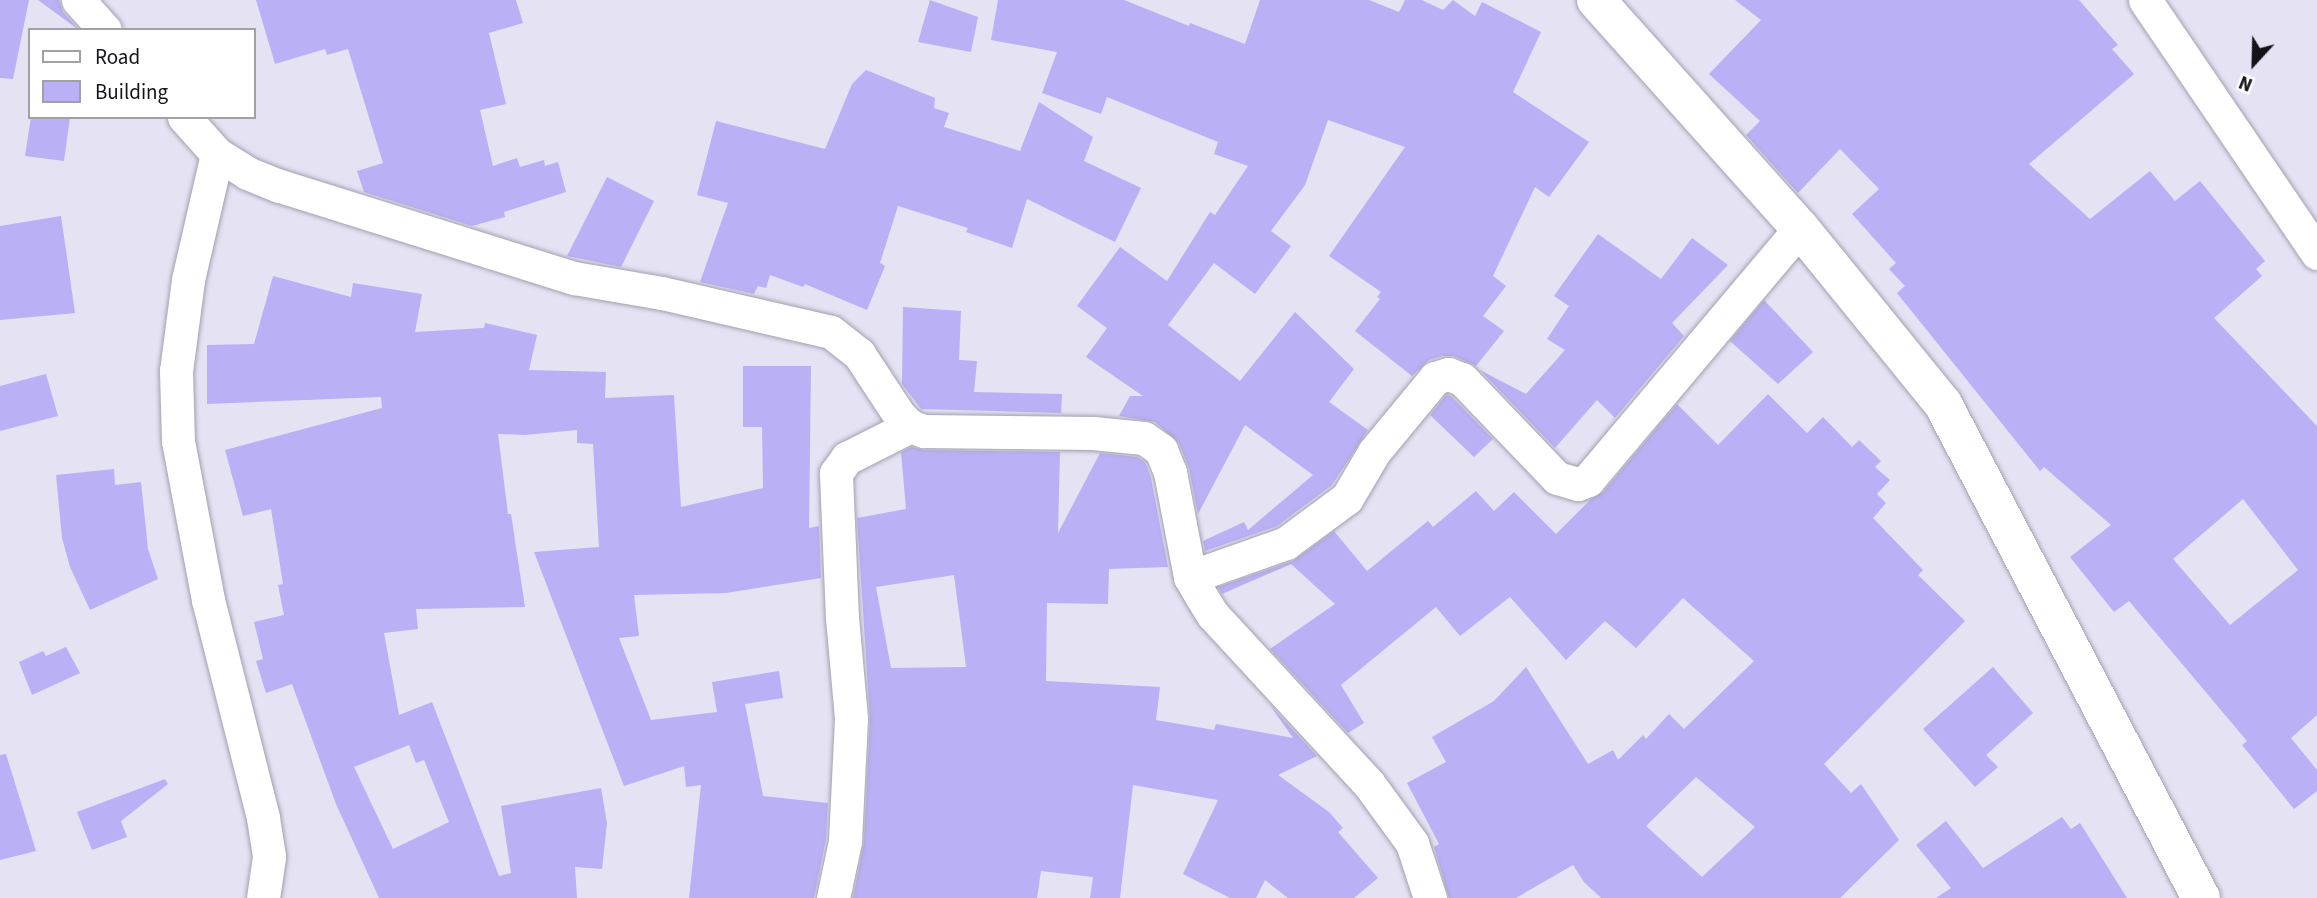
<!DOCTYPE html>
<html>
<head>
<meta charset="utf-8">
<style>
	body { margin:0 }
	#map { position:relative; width:2317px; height:898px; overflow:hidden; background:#e4e2f3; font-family:"Source Sans 3",sans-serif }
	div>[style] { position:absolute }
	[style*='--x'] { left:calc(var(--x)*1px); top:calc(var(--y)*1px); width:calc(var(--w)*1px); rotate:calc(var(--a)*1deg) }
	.building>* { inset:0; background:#bab0f5 }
	.roads { filter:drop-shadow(0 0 2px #a2a0b0) drop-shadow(0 0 2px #a2a0b0) }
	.minor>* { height:33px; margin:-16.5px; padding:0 16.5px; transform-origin:16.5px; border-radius:16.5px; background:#fff }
	.tertiary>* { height:38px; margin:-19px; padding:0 19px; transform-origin:19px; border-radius:19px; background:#fff }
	span { translate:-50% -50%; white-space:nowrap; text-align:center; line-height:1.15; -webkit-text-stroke:7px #fff; paint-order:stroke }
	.legend { position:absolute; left:28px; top:28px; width:228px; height:91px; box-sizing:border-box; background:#fff; border:2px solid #a1a1a3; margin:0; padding:9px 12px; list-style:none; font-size:21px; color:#131318 }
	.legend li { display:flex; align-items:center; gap:14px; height:35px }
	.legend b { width:35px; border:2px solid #a1a1a3 }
	.north { position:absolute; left:2219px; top:28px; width:70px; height:70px; -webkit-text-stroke:5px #fff; paint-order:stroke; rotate:202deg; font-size:19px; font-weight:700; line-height:28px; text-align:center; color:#131318 }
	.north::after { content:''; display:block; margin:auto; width:24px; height:32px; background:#131318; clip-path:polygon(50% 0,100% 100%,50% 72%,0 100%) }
</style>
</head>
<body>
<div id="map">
	<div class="building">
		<div style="clip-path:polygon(0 0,29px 0,13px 79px,0 78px)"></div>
		<div style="clip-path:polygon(38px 0,59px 0,63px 12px,79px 30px)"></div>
		<div style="clip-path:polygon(256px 0,516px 0,523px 23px,489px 33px,506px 104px,480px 110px,493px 166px,517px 158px,520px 167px,544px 160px,545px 166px,558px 162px,566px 192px,504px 212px,505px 217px,472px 226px,364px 192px,357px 171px,383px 163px,348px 49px,327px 55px,325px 49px,275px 64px)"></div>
		<div style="clip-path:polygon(930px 0,978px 17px,971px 52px,918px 42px)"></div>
		<div style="clip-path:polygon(998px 0,1124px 0,1189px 26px,1190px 23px,1245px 44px,1260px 0,1369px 0,1399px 12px,1405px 0,1422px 0,1443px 10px,1453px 0,1475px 16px,1482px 2px,1541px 32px,1513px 92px,1589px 142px,1549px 197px,1535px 187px,1493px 276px,1506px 286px,1483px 316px,1504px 331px,1476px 366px,1454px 356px,1442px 356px,1429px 360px,1412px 376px,1355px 331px,1380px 299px,1377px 297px,1381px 292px,1329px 256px,1405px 147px,1328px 120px,1305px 185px,1271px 231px,1291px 246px,1255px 294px,1214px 263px,1168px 325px,1240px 381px,1295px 312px,1354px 369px,1329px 402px,1368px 430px,1332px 485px,1277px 526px,1205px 551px,1203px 541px,1244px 522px,1248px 530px,1313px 475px,1245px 425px,1198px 514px,1189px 468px,1179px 443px,1155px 422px,1119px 416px,1130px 396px,1143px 396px,1086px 357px,1107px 328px,1077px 306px,1120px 247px,1167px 281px,1210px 212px,1215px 215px,1248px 166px,1214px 154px,1218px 142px,1107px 97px,1101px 114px,1042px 93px,1057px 52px,991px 40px)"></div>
		<div style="clip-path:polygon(evenodd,1735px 0,2079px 0,2118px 45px,2112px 49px,2134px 74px,2029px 164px,2090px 219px,2150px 171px,2175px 201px,2200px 181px,2265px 261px,2256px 269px,2262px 276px,2214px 318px,2317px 426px,2317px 715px,2291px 738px,2317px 770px,2317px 791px,2294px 809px,2242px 745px,2247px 741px,2129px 601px,2114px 612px,2070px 557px,2111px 525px,2044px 467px,2040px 471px,1897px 293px,1905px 286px,1889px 269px,1896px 263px,1852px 214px,1879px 189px,1840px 149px,1798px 193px,1746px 135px,1760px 121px,1709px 74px,1761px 20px,1735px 0,2243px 499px,2298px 570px,2230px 625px,2173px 559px,2243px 499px)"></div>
		<div style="clip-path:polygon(866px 70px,935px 98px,934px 108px,949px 113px,944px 127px,1020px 151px,1039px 102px,1093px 137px,1084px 161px,1141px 188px,1115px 242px,1027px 199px,1012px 248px,966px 232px,968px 228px,898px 206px,880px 263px,885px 266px,867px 310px,805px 284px,803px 287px,770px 275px,766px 288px,758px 286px,754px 294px,700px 282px,728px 203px,697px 195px,716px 121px,825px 149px,852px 84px)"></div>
		<div style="clip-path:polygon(31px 117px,70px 117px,64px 161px,25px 156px)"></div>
		<div style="clip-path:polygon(607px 177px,654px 201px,621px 267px,567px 256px)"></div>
		<div style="clip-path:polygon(61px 216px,75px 313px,0 320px,0 226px)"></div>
		<div style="clip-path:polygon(1598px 234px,1661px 279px,1692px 238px,1728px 265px,1672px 323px,1684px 336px,1615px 418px,1597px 400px,1555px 448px,1480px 370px,1526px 394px,1565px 350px,1547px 339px,1569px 306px,1554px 296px)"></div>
		<div style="clip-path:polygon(evenodd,273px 276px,351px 297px,353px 283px,422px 294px,415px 332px,484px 328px,485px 323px,537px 335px,529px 370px,606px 372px,605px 398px,674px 395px,681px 507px,763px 488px,762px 427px,743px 427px,743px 366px,811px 366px,809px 528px,819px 526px,821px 578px,726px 593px,634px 595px,639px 636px,619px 638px,651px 720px,717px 712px,712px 682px,779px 671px,783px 698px,745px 704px,763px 796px,828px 803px,826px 839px,814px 898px,689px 898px,701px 785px,686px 787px,684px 766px,624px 786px,534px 552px,599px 547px,593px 444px,577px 443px,577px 430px,525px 435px,498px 434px,508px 514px,511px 514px,525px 607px,416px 609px,418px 629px,384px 633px,399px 715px,432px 702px,499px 876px,511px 873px,501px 806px,601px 788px,607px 823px,602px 869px,575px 867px,577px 898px,379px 898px,336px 804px,292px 684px,266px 693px,256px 661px,263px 659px,254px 622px,284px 615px,278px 585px,283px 584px,271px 509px,243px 516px,225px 450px,382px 408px,381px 397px,207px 404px,207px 345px,254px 344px,273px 276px,409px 745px,416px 763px,424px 760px,449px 822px,393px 849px,354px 767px,409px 745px)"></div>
		<div style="clip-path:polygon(1764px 300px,1813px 352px,1778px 384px,1730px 341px)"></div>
		<div style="clip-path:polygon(903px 307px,961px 311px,959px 360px,977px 361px,974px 392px,1062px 394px,1061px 413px,921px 409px,902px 384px)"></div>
		<div style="clip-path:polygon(46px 374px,58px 416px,0 431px,0 386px)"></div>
		<div style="clip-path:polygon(evenodd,1768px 394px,1807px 433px,1823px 417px,1852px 447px,1859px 440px,1881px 461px,1875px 467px,1890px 480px,1877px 494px,1886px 503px,1873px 518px,1923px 570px,1918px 575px,1965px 621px,1824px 764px,1851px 793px,1861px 784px,1899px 840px,1840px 898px,1601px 898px,1584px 882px,1573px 865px,1516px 898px,1449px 898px,1434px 847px,1439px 844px,1407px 783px,1446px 762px,1432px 737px,1494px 701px,1526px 667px,1588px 764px,1613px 750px,1618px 760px,1643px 735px,1646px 739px,1669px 714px,1684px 729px,1754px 661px,1683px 598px,1636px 648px,1605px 621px,1566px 660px,1510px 597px,1460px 636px,1436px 607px,1341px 685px,1364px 723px,1348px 733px,1270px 649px,1335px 604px,1291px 564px,1222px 594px,1218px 587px,1293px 561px,1334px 531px,1367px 571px,1428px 521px,1433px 527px,1476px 491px,1494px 511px,1514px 492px,1556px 534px,1590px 500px,1603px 492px,1677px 404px,1718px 445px,1768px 394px,1696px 777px,1755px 827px,1702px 877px,1646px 826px,1696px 777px)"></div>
		<div style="clip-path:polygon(1446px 395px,1451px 396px,1493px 439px,1474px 457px,1430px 415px)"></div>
		<div style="clip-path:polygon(evenodd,911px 447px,924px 450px,1060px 452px,1058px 533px,1100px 453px,1137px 457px,1145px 462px,1151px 478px,1168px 567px,1109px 569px,1108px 604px,1047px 603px,1046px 681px,1160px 687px,1156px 720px,1214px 730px,1216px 724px,1293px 738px,1270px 705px,1317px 756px,1278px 775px,1329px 812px,1343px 828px,1338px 832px,1378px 878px,1354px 898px,1288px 898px,1265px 880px,1256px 898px,1230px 898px,1183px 874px,1218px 800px,1133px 785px,1120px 898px,1090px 898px,1093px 877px,1041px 871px,1037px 898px,853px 898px,864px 842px,870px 719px,857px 518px,906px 509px,901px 452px,911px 447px,954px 575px,966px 667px,891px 668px,876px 587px,954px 575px)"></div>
		<div style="clip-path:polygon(114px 469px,115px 485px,141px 482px,148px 549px,158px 579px,90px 610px,70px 567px,62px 538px,56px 475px)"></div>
		<div style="clip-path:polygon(66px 647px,80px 673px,32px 695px,19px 662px,43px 651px,46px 656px)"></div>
		<div style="clip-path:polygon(1993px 667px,2033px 713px,1986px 755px,1998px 767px,1975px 787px,1923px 729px)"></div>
		<div style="clip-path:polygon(6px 754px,36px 851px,0 860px,0 755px)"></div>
		<div style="clip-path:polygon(165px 779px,168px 784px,121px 821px,127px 837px,92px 850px,77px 812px)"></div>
		<div style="clip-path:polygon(2062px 817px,2071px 829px,2080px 823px,2127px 898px,1936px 898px,1951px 888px,1916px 845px,1946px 821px,1983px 868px)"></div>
	</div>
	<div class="roads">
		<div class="minor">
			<div style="--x:78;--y:0;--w:40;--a:48"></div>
			<div style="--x:2145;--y:0;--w:306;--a:55.8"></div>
			<div style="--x:184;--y:117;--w:50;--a:48.3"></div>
			<div style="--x:217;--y:154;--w:36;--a:32"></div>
			<div style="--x:247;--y:173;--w:35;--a:22"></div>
			<div style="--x:280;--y:186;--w:308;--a:17.4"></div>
			<div style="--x:574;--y:278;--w:89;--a:9.7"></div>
			<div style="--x:662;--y:293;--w:173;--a:13"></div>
			<div style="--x:831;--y:332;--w:36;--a:38"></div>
			<div style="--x:859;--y:354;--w:73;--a:56.7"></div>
			<div style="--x:899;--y:415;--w:16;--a:45"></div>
			<div style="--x:910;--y:426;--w:15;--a:20"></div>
			<div style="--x:924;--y:431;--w:169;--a:0.7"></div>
			<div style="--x:1093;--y:433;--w:51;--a:5.6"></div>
			<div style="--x:1144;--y:438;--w:21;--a:35"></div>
			<div style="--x:1161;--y:450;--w:24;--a:68"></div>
			<div style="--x:1170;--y:472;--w:107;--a:79.2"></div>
			<div style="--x:1190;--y:577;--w:22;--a:60"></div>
			<div style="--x:1201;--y:596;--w:22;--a:58"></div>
			<div style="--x:1213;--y:615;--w:230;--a:47.3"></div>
			<div style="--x:1369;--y:784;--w:73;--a:53.9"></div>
			<div style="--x:1412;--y:843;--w:58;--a:71.9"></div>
			<div style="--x:217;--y:154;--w:129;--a:103"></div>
			<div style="--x:188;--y:280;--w:92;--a:97.5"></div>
			<div style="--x:176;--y:371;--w:70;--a:88.4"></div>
			<div style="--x:178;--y:441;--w:162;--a:79.3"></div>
			<div style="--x:208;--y:600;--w:225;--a:75.8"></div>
			<div style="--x:263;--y:818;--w:39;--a:81"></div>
			<div style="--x:269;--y:857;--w:41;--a:98.3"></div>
			<div style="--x:1190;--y:577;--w:102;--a:-19.5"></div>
			<div style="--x:1286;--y:543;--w:76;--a:-36.4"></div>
			<div style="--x:1347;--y:498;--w:53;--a:-59.6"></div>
			<div style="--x:1374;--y:452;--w:96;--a:-50.5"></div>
			<div style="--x:1435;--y:378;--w:14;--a:-17"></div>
			<div style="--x:1448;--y:374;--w:15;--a:20"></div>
			<div style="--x:1462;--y:379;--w:137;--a:46.2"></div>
			<div style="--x:1557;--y:478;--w:22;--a:16"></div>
			<div style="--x:1578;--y:484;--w:11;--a:-22"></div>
			<div style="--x:1588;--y:480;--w:329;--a:-49.9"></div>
			<div style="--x:833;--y:898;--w:58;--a:-78.1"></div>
			<div style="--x:845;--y:841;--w:123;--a:-87.2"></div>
			<div style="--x:851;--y:718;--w:100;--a:-95.1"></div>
			<div style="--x:842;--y:618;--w:145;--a:-92.4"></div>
			<div style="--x:836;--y:473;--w:19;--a:-54"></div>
			<div style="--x:847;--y:458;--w:71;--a:-26.9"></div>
		</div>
		<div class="tertiary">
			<div style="--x:1596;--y:0;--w:306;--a:48.2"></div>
			<div style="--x:1800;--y:228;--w:227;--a:50.9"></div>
			<div style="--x:1943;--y:404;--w:557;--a:62.42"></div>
		</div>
	</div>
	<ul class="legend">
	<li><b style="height:9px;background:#fff"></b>Road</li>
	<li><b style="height:19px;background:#bab0f5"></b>Building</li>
	</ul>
	<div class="north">N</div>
</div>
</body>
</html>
